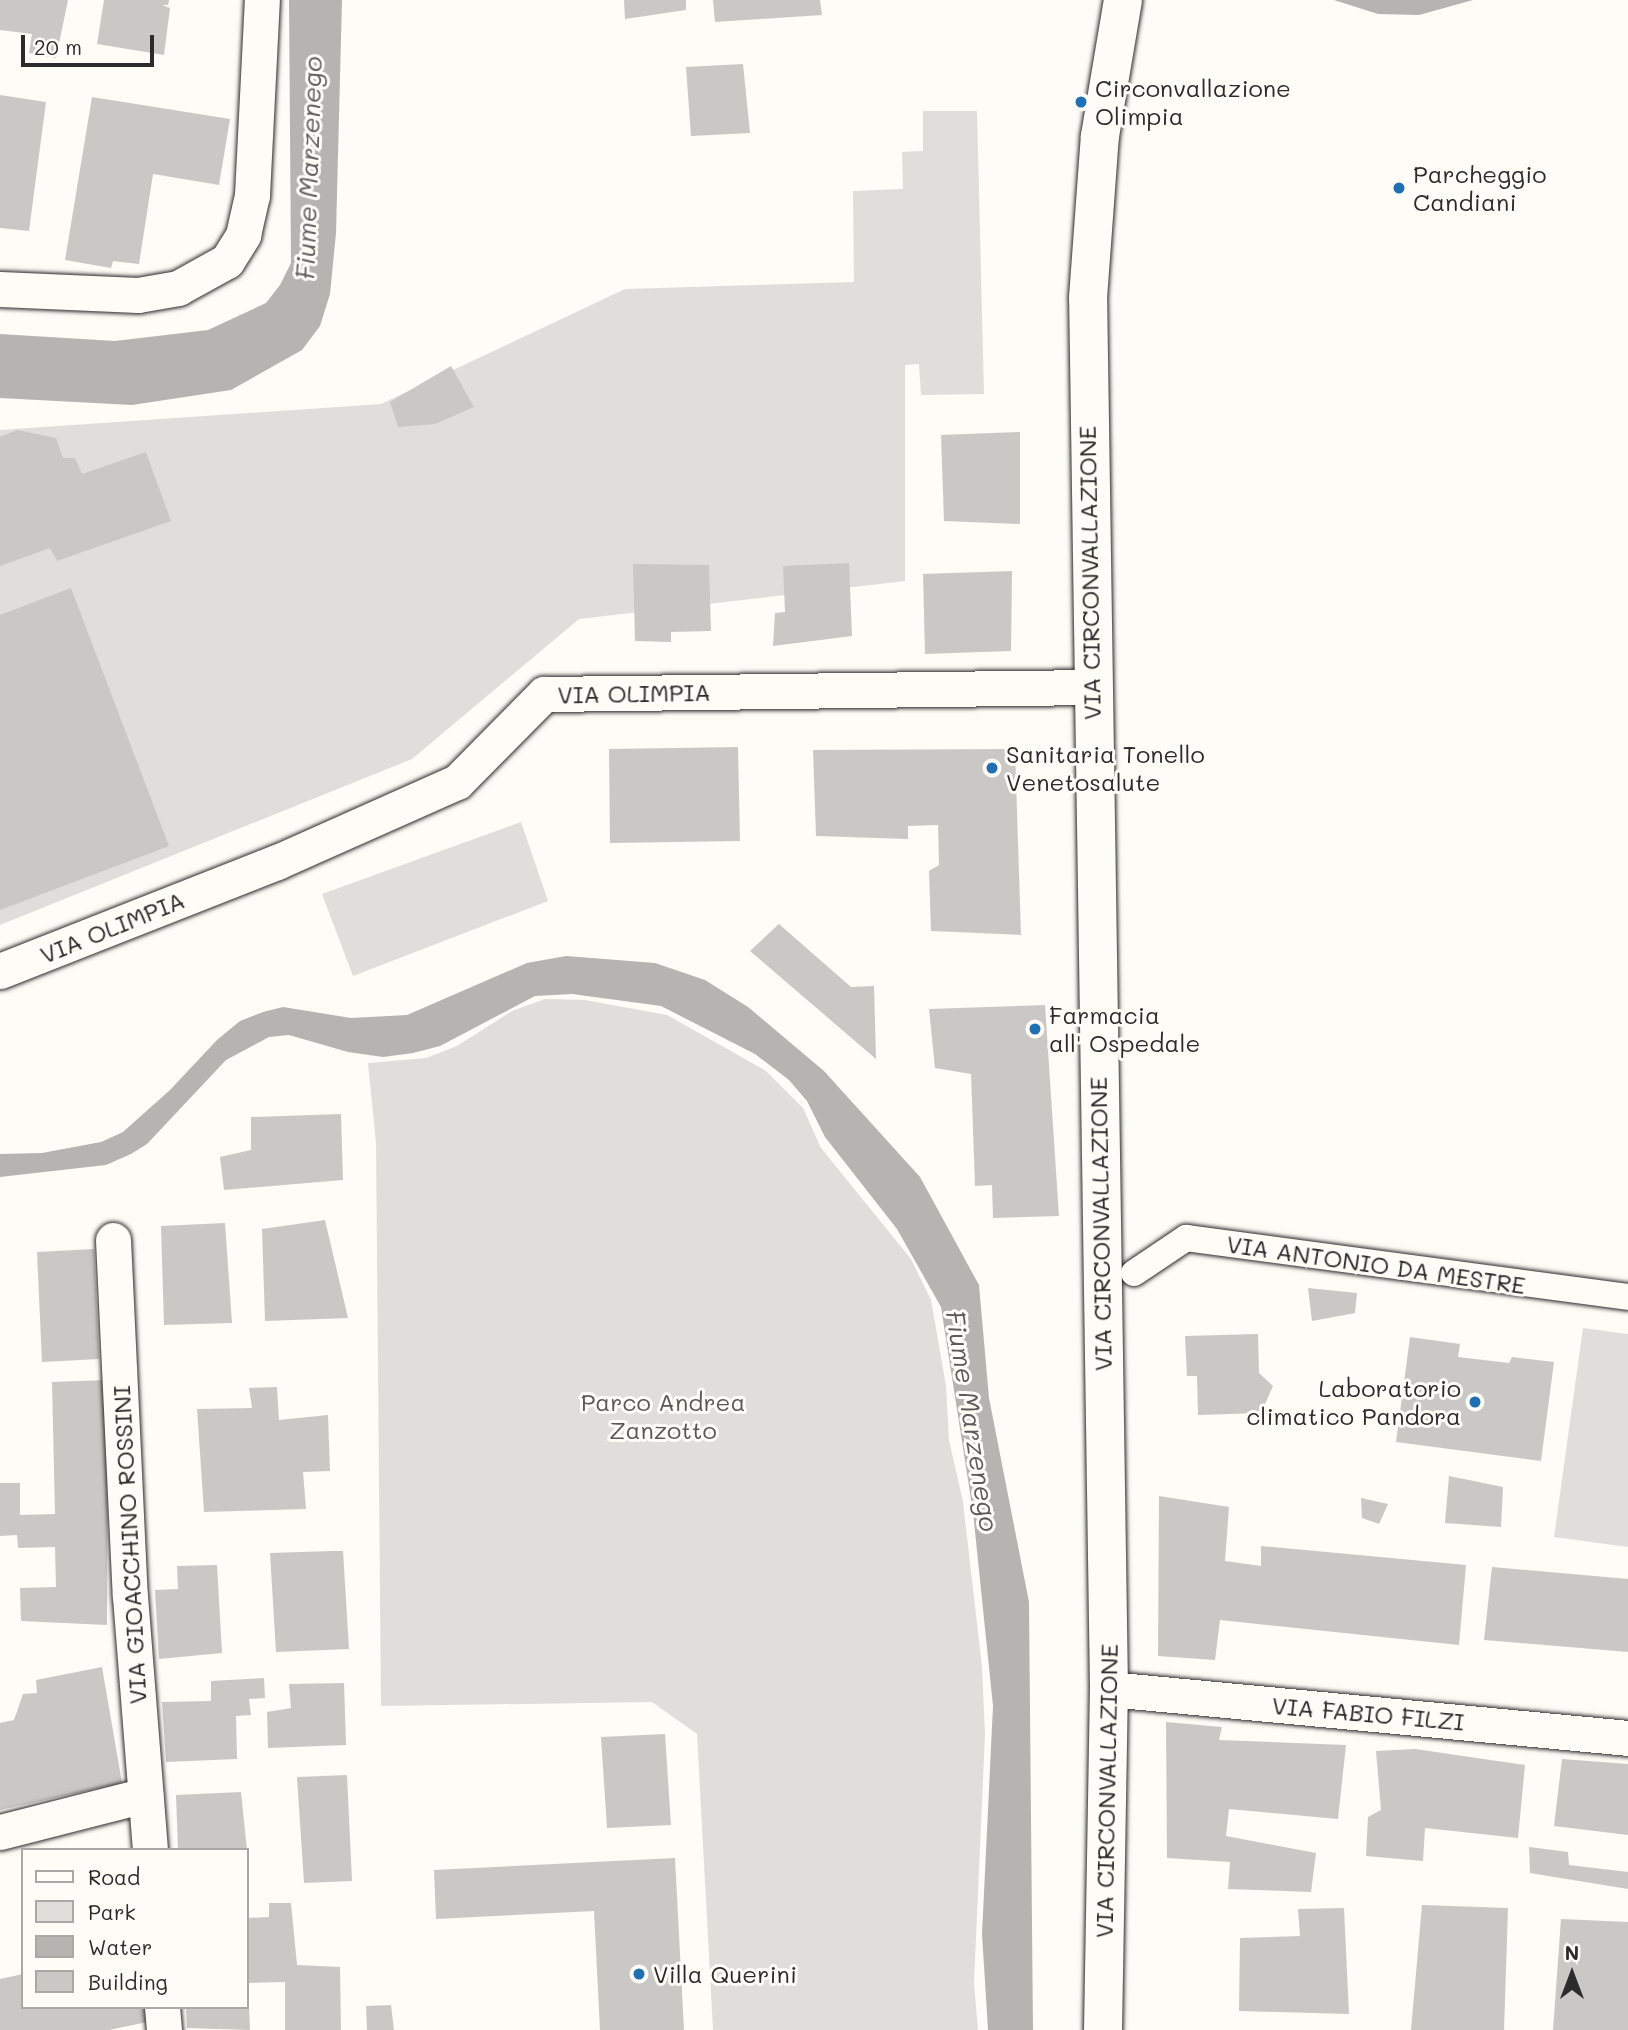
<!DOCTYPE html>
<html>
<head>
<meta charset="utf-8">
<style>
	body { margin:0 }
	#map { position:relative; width:1628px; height:2030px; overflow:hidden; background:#fdfcf7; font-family:Mali,sans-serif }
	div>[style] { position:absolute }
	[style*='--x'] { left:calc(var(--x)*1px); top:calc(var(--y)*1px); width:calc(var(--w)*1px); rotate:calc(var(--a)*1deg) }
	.green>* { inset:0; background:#dfdeda }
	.water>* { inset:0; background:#b5b4b1 }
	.building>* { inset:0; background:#c9c8c4 }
	.roads { filter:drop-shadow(0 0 2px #2b2b2b) drop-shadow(0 0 2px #2b2b2b) }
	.pedestrian>* { height:26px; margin:-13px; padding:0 13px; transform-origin:13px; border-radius:13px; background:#fdfcf7 }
	.minor>* { height:35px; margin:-17.5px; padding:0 17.5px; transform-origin:17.5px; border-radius:17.5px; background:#fdfcf7 }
	.tertiary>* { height:38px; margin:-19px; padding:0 19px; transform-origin:19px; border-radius:19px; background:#fdfcf7 }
	.dots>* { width:19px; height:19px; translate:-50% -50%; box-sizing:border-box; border:4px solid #fdfcf7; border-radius:50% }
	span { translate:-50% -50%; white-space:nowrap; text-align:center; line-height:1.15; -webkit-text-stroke:6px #fdfcf7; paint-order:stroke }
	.poi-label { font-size:24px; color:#2b2b2b }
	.left { translate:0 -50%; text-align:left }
	.right { translate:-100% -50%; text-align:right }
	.street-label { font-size:24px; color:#2b2b2b }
	.park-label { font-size:24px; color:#585857 }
	.water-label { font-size:26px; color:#5b5b5a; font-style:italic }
	.legend { position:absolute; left:21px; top:1848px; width:228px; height:161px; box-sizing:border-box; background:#fdfcf7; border:2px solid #a9a8a5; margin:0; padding:9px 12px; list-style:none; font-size:21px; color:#2b2b2b }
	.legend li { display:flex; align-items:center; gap:14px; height:35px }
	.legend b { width:35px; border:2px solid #a9a8a5 }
	.north { position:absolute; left:1537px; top:1939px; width:70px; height:70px; -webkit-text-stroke:5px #fdfcf7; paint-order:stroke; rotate:0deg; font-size:19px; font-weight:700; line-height:28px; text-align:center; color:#2b2b2b }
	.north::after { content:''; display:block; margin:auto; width:24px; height:32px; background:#2b2b2b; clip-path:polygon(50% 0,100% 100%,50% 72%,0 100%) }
	.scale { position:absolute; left:21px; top:35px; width:133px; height:32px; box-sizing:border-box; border:4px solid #2b2b2b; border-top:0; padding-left:9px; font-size:21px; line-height:24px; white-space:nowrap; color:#2b2b2b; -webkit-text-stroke:5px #fdfcf7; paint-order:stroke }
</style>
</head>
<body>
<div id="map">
	<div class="green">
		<div style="clip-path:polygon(923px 111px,977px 111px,984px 394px,921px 395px,919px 364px,905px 365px,905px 581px,579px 619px,412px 759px,0 925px,0 430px,381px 404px,625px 289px,854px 282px,853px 191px,903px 189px,902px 152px,923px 151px)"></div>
		<div style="clip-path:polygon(521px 822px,548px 901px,353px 976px,322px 894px)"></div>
		<div style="clip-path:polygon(545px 999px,585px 1000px,667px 1015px,766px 1071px,803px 1108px,821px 1148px,911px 1259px,931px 1300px,946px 1386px,949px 1440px,963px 1502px,982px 1667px,985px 1734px,974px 1983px,978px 2030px,713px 2030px,697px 1734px,652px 1702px,381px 1706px,376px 1143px,368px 1063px,426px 1058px,457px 1046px,512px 1011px)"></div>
		<div style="clip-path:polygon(1583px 1328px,1628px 1334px,1628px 1547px,1554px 1537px)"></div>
	</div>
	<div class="water">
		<div style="clip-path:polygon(289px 0,342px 0,336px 233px,330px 294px,320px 326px,302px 350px,231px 390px,132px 405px,0 398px,0 334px,115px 341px,208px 330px,266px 303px,280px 285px,291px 263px)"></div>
		<div style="clip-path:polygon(1334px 0,1473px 0,1419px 15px,1378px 14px)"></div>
		<div style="clip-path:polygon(566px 956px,655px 963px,705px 980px,748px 1007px,824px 1071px,920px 1177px,979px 1285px,989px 1398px,1029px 1602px,1033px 2030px,988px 2030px,982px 1934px,993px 1706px,973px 1512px,941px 1307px,897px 1229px,825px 1137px,807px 1101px,789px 1080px,755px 1054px,661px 1006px,572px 994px,535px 996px,440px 1046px,413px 1053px,383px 1057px,348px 1052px,289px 1035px,269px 1037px,226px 1060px,147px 1144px,131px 1154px,106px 1165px,0 1177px,0 1154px,42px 1153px,101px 1142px,123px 1132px,170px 1090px,217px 1040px,240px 1021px,263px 1012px,283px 1007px,351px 1018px,407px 1015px,527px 963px)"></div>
	</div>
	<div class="building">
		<div style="clip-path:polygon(0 0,68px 0,56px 58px,29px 53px,32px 34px,0 30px)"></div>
		<div style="clip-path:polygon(104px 0,169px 0,168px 5px,162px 5px,170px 8px,164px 55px,97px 44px)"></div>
		<div style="clip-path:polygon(624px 0,686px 0,686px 10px,625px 19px)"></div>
		<div style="clip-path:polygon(713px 0,820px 0,822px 15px,715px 22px)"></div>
		<div style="clip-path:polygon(743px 64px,750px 133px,691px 136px,686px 67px)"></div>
		<div style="clip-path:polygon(0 95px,46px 102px,29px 231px,0 228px)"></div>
		<div style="clip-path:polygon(92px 97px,230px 119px,219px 185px,153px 174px,139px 264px,113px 261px,111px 268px,65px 260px)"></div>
		<div style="clip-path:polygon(451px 366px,474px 407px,435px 424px,398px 427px,390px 402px)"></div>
		<div style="clip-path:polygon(17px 430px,56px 438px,63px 458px,75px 458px,82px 474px,146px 452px,171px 521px,57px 561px,50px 548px,0 566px,0 437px)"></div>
		<div style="clip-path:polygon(1020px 432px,1020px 524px,944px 521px,941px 435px)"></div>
		<div style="clip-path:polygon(849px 563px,852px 636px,773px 646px,775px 613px,785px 612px,783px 566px)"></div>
		<div style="clip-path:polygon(633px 564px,709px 565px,711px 631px,671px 632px,671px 642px,635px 641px)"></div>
		<div style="clip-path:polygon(1012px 571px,1011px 651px,925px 654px,923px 574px)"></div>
		<div style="clip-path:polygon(71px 588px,169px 846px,0 910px,0 615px)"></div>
		<div style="clip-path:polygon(738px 747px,740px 841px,610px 843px,609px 749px)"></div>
		<div style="clip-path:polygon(1015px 749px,1021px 935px,931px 931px,929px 871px,939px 865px,938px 825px,908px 826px,908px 839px,816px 836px,813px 750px)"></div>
		<div style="clip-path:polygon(779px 924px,851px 987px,874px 986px,876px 1059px,750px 951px)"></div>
		<div style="clip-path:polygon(1045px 1005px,1059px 1216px,993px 1218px,992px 1185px,975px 1186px,971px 1074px,935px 1068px,929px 1009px)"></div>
		<div style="clip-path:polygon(341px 1114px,343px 1180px,224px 1190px,220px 1157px,251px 1150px,251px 1117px)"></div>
		<div style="clip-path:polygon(325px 1220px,348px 1318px,265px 1321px,262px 1229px)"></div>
		<div style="clip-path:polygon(225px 1223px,232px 1323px,164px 1325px,161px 1226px)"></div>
		<div style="clip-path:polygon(94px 1249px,99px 1359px,42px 1362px,37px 1252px)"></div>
		<div style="clip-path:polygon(1308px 1288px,1357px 1293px,1355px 1313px,1312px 1321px)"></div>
		<div style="clip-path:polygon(1258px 1334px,1259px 1373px,1273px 1386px,1261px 1413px,1198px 1415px,1197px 1376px,1187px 1376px,1185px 1336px)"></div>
		<div style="clip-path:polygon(1410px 1337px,1460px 1344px,1458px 1357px,1509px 1363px,1512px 1357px,1554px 1362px,1541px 1461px,1396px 1442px)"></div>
		<div style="clip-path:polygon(108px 1380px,107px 1625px,21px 1621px,20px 1588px,56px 1587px,55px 1547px,18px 1548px,17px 1535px,0 1536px,0 1483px,20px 1483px,20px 1515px,55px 1514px,52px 1382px)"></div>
		<div style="clip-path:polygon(277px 1387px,279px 1420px,328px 1415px,330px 1471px,303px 1472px,306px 1509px,204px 1512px,197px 1409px,252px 1408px,249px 1388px)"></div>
		<div style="clip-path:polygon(1449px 1476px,1503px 1487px,1501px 1527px,1445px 1523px)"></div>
		<div style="clip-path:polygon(1159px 1496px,1229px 1507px,1225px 1561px,1261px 1566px,1261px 1546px,1466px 1565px,1459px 1645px,1220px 1620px,1215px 1660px,1158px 1656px)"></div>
		<div style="clip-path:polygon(1361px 1498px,1388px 1504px,1379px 1524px,1362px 1518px)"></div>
		<div style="clip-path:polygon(332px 1551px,343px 1551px,349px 1649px,276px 1652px,270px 1553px)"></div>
		<div style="clip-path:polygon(217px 1565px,222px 1653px,159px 1659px,155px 1590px,178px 1589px,177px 1566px)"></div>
		<div style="clip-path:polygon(1492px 1567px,1628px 1579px,1628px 1652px,1484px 1640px)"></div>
		<div style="clip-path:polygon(102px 1667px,122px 1783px,0 1810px,0 1723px,14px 1720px,23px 1694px,37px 1693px,36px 1680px)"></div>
		<div style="clip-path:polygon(264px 1678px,265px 1698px,249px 1699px,251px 1715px,236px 1716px,237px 1759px,166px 1762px,162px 1702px,211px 1701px,211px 1681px)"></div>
		<div style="clip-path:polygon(344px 1683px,346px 1745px,268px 1748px,267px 1712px,291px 1708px,289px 1684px)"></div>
		<div style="clip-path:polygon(1166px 1722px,1222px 1727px,1219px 1740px,1346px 1745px,1338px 1819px,1229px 1809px,1226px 1836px,1316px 1853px,1311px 1892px,1228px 1889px,1230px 1862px,1167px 1858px)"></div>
		<div style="clip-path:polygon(665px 1734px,671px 1825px,607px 1828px,601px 1737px)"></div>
		<div style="clip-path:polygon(1415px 1749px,1525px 1765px,1518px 1838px,1425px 1828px,1423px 1861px,1366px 1856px,1368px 1817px,1381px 1810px,1376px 1751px)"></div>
		<div style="clip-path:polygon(1562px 1759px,1628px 1764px,1628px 1835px,1554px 1826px)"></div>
		<div style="clip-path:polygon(347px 1775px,352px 1881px,304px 1883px,297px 1777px)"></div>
		<div style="clip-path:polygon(241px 1792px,247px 1850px,178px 1850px,176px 1795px)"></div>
		<div style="clip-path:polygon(1529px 1847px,1568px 1852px,1569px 1865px,1628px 1872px,1628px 1889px,1530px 1873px)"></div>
		<div style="clip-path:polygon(675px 1858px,684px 2030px,600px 2030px,594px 1911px,436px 1919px,434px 1870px)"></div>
		<div style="clip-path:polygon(269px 1903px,291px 1903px,297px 1965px,340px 1967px,341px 2030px,285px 2030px,285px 1982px,247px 1983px,247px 1918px,269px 1917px)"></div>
		<div style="clip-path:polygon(1422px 1905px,1508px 1908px,1504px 2030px,1411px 2030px)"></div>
		<div style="clip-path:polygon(1344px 1908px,1349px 2014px,1239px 2011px,1240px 1938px,1300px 1936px,1298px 1909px)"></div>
		<div style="clip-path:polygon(1561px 1919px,1628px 1922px,1628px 2030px,1553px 2030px)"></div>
		<div style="clip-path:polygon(23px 1974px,23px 2007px,154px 2007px,157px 2020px,109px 2030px,0 2030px,0 1979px)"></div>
		<div style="clip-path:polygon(391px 2005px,394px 2030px,367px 2030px,366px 2006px)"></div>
		<div style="clip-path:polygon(186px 2007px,249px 2007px,250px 2030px,187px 2028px)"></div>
	</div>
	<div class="roads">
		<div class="pedestrian">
			<div style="--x:1134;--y:1273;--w:63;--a:-33.9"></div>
			<div style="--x:1186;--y:1238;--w:446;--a:7.6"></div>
		</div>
		<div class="minor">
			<div style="--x:0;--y:289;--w:138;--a:2.5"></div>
			<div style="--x:138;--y:295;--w:41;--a:-9.9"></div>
			<div style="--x:178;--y:288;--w:56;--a:-28.9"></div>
			<div style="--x:227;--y:261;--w:31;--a:-58"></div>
			<div style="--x:243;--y:235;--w:41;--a:-77.3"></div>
			<div style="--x:252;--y:195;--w:195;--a:-87.1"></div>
			<div style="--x:0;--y:971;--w:298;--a:-21.5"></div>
			<div style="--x:277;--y:862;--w:197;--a:-24"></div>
			<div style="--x:457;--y:782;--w:124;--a:-45.3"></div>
			<div style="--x:544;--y:694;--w:547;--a:-0.73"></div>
			<div style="--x:113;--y:1240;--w:356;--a:87.3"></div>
			<div style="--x:130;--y:1596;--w:255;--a:85.5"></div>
			<div style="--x:1109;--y:1689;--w:521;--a:5.39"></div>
			<div style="--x:0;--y:1832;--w:150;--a:-14.3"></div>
			<div style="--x:162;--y:2007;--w:23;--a:85"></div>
		</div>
		<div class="tertiary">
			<div style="--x:1103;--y:2030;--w:341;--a:-89"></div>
			<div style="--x:1109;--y:1689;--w:1391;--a:-90.86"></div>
			<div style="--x:1088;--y:298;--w:162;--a:-85.8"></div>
			<div style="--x:1100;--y:136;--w:138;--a:-80.4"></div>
		</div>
	</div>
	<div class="dots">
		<div style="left:1081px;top:102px;background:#1f6fb2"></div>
		<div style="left:1399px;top:188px;background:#1f6fb2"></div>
		<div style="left:992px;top:768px;background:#1f6fb2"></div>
		<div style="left:1035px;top:1029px;background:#1f6fb2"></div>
		<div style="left:1475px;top:1402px;background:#1f6fb2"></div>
		<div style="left:639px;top:1974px;background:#1f6fb2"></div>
	</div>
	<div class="poi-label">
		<span class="left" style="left:1095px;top:102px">Circonvallazione<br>Olimpia</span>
		<span class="left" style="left:1413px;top:188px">Parcheggio<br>Candiani</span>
		<span class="left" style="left:1006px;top:768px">Sanitaria Tonello<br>Venetosalute</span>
		<span class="left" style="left:1049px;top:1029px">Farmacia<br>all' Ospedale</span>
		<span class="right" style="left:1461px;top:1402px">Laboratorio<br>climatico Pandora</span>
		<span class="left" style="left:653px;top:1974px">Villa Querini</span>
	</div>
	<div class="street-label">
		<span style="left:1089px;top:573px;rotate:-91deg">VIA CIRCONVALLAZIONE</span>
		<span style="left:634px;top:693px;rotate:-1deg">VIA OLIMPIA</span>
		<span style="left:112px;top:927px;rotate:-22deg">VIA OLIMPIA</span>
		<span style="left:1100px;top:1224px;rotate:-91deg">VIA CIRCONVALLAZIONE</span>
		<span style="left:1376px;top:1264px;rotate:8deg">VIA ANTONIO DA MESTRE</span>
		<span style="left:129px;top:1545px;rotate:-93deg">VIA GIOACCHINO ROSSINI</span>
		<span style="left:1368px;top:1713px;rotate:5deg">VIA FABIO FILZI</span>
		<span style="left:1106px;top:1791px;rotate:-89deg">VIA CIRCONVALLAZIONE</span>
	</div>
	<div class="park-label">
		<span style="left:663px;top:1416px">Parco Andrea<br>Zanzotto</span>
	</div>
	<div class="water-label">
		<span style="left:309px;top:168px;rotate:-88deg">Fiume Marzenego</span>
		<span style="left:972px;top:1421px;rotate:81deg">Fiume Marzenego</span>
	</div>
	<ul class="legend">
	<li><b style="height:9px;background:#fdfcf7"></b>Road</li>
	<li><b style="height:19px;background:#dfdeda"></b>Park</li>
	<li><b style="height:19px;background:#b5b4b1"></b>Water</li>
	<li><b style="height:19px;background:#c9c8c4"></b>Building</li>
	</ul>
	<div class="north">N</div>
	<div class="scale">20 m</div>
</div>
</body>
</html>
